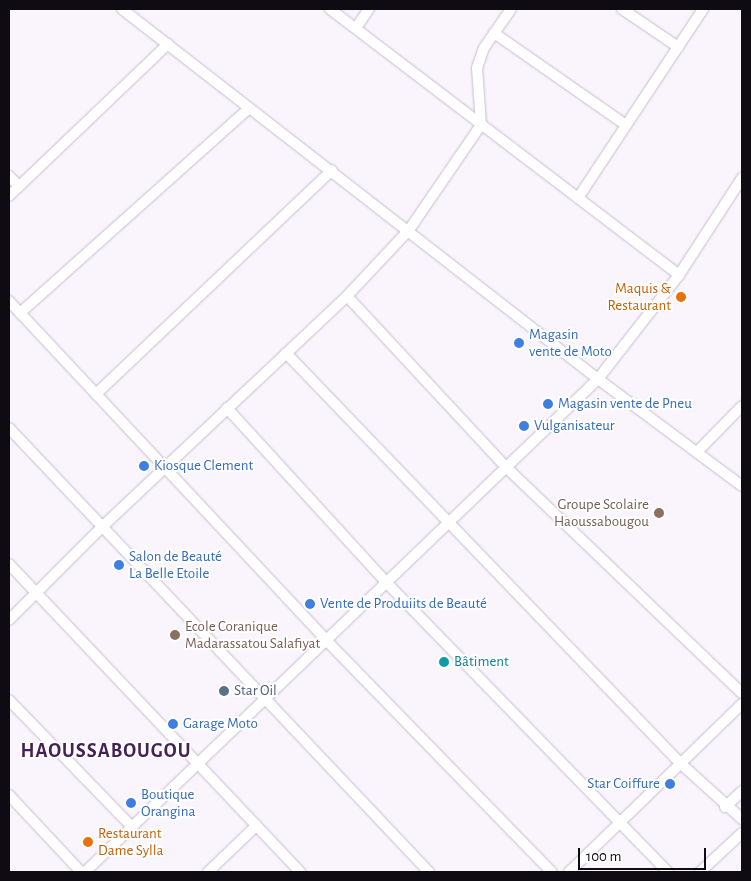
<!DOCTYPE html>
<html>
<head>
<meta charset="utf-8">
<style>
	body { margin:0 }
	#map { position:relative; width:751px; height:881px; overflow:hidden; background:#faf5fd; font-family:"Alegreya Sans",sans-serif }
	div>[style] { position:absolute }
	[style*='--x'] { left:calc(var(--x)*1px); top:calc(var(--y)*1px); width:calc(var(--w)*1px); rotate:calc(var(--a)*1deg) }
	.roads { filter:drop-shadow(0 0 1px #c7bcce) drop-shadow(0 0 1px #c7bcce) }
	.minor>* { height:10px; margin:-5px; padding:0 5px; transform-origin:5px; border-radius:5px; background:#fff }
	.dots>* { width:14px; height:14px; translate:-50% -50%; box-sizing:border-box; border:2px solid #fff; border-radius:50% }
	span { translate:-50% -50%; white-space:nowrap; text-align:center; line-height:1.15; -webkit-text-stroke:4px #fff; paint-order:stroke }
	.food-label { font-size:15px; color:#c56008 }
	.right { translate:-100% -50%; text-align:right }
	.left { translate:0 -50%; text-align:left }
	.shop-label { font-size:15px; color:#366cbe }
	.education-label { font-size:15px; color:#785e54 }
	.culture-label { font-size:15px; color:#0d838f }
	.service-label { font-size:15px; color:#4e5e75 }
	.district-label { font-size:20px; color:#462157; font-weight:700; letter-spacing:1px }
	.frame { position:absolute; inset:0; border:10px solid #0f0b12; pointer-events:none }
	.scale { position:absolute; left:578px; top:848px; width:128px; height:22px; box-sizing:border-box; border:2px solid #0f0b12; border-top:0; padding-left:6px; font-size:15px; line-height:18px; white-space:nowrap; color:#0f0b12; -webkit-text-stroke:4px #fff; paint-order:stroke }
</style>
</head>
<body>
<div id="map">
	<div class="roads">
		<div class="minor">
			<div style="--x:122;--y:9;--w:603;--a:37.86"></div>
			<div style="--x:598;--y:379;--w:179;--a:36.6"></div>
			<div style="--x:330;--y:9;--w:439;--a:37.3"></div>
			<div style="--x:622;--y:9;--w:68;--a:34.2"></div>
			<div style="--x:356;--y:28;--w:23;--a:-56"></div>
			<div style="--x:494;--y:33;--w:161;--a:34.9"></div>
			<div style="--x:9;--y:176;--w:14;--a:45"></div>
			<div style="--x:9;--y:196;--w:220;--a:-43.7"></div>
			<div style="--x:578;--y:198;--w:227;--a:-56.5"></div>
			<div style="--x:347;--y:296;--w:235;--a:47.1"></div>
			<div style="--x:507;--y:468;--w:325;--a:43.8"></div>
			<div style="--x:9;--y:301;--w:464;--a:46.9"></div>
			<div style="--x:326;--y:640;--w:324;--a:45.8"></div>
			<div style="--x:20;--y:313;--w:307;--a:-41.8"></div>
			<div style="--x:286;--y:353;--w:567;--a:46.14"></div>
			<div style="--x:679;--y:762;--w:85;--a:42.1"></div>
			<div style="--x:96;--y:394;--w:325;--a:-43.5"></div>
			<div style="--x:227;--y:408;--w:236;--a:47.6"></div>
			<div style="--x:386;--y:582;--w:405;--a:45.8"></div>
			<div style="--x:9;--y:428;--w:611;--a:46.59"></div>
			<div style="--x:697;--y:452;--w:64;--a:-45.6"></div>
			<div style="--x:9;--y:564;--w:424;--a:46.6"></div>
			<div style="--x:9;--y:620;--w:132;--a:-45"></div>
			<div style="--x:102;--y:527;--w:337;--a:-43.3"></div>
			<div style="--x:347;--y:296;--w:91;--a:-46.8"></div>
			<div style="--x:409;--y:230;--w:127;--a:-55.6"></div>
			<div style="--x:481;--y:125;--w:57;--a:-94"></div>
			<div style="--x:477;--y:68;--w:21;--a:-71"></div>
			<div style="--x:484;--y:48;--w:47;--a:-55.3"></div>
			<div style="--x:9;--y:700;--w:177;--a:45.9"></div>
			<div style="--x:9;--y:795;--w:105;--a:46.9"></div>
			<div style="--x:725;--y:807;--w:23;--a:-43"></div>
			<div style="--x:85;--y:872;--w:711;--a:-43.86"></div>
			<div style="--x:598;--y:379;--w:132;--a:-52.1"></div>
			<div style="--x:679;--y:275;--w:116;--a:-57"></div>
			<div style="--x:208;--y:872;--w:65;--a:-43.8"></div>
			<div style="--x:569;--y:872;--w:241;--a:-44.2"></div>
			<div style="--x:700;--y:872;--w:57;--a:-42.9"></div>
		</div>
	</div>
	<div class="dots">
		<div style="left:681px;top:297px;background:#e8710a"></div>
		<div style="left:519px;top:343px;background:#3f7fe0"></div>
		<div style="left:548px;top:404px;background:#3f7fe0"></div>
		<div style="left:524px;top:426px;background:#3f7fe0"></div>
		<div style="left:144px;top:466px;background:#3f7fe0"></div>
		<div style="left:659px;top:513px;background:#8d6e63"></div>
		<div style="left:119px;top:565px;background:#3f7fe0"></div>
		<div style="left:310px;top:604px;background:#3f7fe0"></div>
		<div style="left:175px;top:635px;background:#8d6e63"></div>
		<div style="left:444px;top:662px;background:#0f9aa8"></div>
		<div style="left:224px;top:691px;background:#5c6f8a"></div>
		<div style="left:173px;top:724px;background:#3f7fe0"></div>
		<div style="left:670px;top:784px;background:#3f7fe0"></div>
		<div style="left:131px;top:803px;background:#3f7fe0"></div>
		<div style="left:88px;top:842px;background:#e8710a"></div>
	</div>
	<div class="food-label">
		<span class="right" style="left:671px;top:297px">Maquis &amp;<br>Restaurant</span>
		<span class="left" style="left:98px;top:842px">Restaurant<br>Dame Sylla</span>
	</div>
	<div class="shop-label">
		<span class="left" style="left:529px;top:343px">Magasin<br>vente de Moto</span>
		<span class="left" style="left:558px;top:404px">Magasin vente de Pneu</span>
		<span class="left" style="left:534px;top:426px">Vulganisateur</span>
		<span class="left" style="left:154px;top:466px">Kiosque Clement</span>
		<span class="left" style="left:129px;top:565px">Salon de Beauté<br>La Belle Etoile</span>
		<span class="left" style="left:320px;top:604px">Vente de Produiits de Beauté</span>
		<span class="left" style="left:183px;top:724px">Garage Moto</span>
		<span class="right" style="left:660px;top:784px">Star Coiffure</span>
		<span class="left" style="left:141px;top:803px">Boutique<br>Orangina</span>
	</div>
	<div class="education-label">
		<span class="right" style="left:649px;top:513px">Groupe Scolaire<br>Haoussabougou</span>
		<span class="left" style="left:185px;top:635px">Ecole Coranique<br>Madarassatou Salafiyat</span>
	</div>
	<div class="culture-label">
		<span class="left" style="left:454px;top:662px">Bâtiment</span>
	</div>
	<div class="service-label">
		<span class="left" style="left:234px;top:691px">Star Oil</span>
	</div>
	<div class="district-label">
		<span style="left:106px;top:751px">HAOUSSABOUGOU</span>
	</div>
	<div class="frame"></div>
	<div class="scale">100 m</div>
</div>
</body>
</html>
